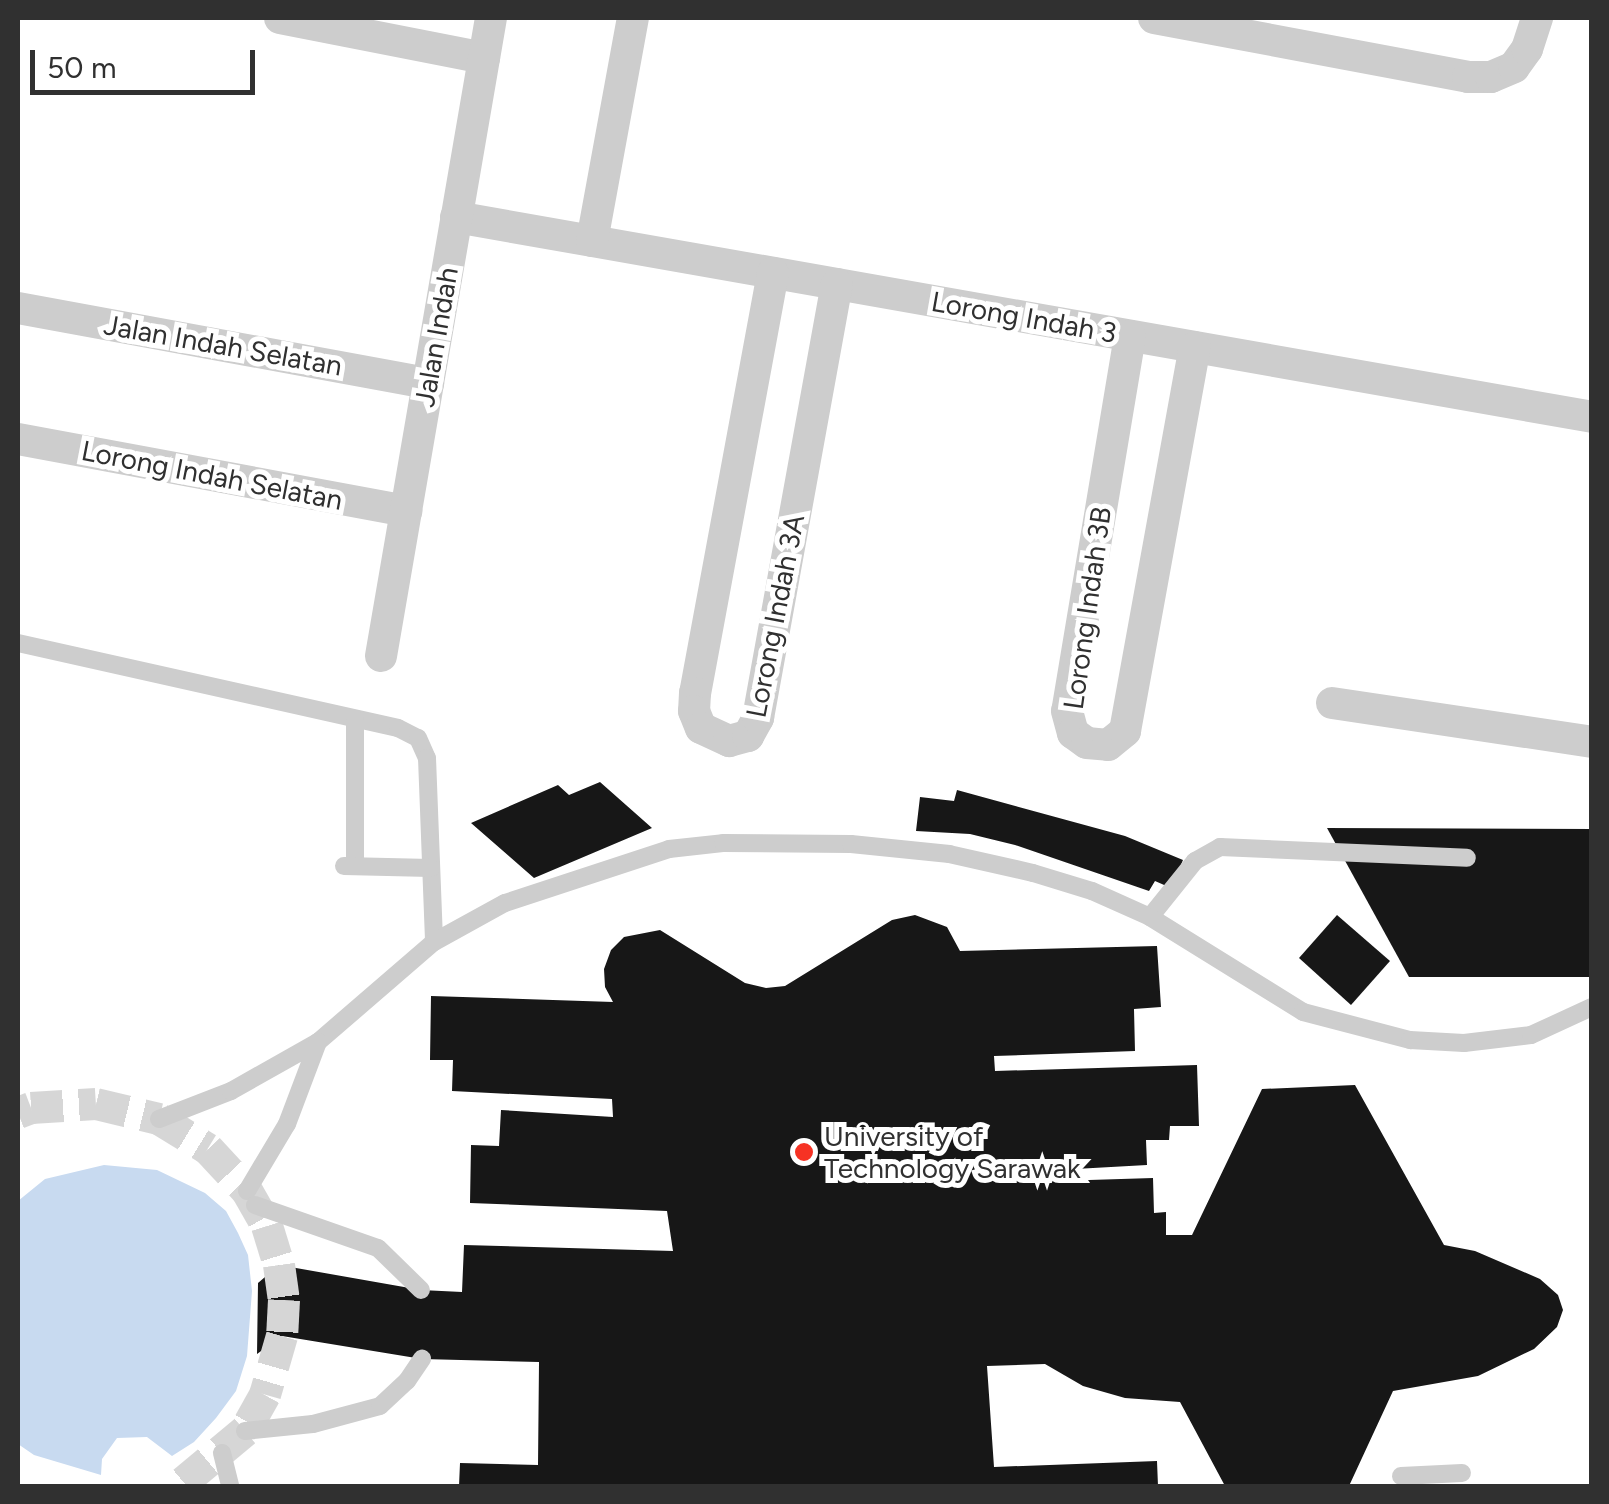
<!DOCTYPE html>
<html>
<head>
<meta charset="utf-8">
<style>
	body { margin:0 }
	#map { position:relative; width:1609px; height:1504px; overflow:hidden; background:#fff; font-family:Figtree,sans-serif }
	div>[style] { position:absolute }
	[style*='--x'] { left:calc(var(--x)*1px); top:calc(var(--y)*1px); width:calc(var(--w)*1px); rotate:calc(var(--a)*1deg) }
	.water>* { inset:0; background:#c8daf0 }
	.building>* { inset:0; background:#171717 }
	.minor-tunnel>* { height:32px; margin-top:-16px; transform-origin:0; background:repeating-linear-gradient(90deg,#d6d6d6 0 32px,transparent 0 48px) }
	.service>* { height:18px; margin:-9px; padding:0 9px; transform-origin:9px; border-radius:9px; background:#cdcdcd }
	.minor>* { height:32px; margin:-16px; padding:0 16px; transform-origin:16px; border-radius:16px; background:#cdcdcd }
	.dots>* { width:28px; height:28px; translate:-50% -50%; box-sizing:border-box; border:5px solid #fff; border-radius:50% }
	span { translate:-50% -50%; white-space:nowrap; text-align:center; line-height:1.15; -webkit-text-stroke:10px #fff; paint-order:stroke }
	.street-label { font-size:28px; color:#303030 }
	.poi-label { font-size:28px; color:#303030 }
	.left { translate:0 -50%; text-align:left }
	.frame { position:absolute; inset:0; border:20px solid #303030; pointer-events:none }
	.scale { position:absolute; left:30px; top:50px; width:225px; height:45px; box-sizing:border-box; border:5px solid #303030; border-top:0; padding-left:12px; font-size:30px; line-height:35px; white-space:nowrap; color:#303030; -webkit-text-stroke:8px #fff; paint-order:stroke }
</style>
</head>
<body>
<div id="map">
	<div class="water">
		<div style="clip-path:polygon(104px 1165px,157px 1170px,205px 1193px,226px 1211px,238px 1233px,248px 1255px,252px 1291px,247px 1356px,236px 1391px,216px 1418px,194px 1442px,172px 1456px,147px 1437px,117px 1438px,102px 1459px,101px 1475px,34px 1455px,18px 1444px,18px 1201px,45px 1179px)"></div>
	</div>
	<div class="building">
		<div style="clip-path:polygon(600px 782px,652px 828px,534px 878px,471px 823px,558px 785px,569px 795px)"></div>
		<div style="clip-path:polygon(957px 790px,1125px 836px,1183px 860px,1171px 888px,1155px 881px,1149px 891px,1015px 845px,970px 834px,916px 831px,920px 797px,954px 801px)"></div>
		<div style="clip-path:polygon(1327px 828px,1592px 829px,1592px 977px,1409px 977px)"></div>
		<div style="clip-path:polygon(915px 915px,947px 927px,960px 951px,1157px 946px,1161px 1007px,1134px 1009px,1135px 1051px,994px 1056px,995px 1071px,1197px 1065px,1199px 1126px,1170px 1126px,1169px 1140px,1146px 1140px,1147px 1165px,1057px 1170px,1057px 1181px,1153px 1178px,1154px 1213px,1166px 1212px,1166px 1235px,1192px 1235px,1262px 1089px,1355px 1085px,1444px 1245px,1475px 1251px,1540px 1279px,1558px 1295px,1563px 1310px,1557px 1327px,1534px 1349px,1478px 1376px,1393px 1391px,1349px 1486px,1225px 1486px,1180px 1402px,1125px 1398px,1083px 1386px,1045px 1364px,987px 1366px,994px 1467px,1157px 1461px,1158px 1486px,459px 1486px,460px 1463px,538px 1465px,539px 1362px,422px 1359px,282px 1336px,257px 1354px,258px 1283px,279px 1265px,421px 1290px,462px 1292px,464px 1245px,673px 1251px,667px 1211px,470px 1203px,471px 1145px,499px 1146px,501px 1110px,613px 1117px,612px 1099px,452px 1091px,453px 1060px,430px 1060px,431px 996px,613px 1002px,605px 987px,604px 969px,611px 950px,624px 937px,660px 930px,745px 983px,766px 988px,785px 986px,892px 920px)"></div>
		<div style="clip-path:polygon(1337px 915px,1390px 961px,1351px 1005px,1299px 958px)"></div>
	</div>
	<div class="minor-tunnel">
		<div style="--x:18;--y:1113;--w:14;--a:-21"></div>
		<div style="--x:31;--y:1108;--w:65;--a:-3.5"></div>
		<div style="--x:96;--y:1104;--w:65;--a:13.4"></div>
		<div style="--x:159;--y:1119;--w:57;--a:31.5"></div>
		<div style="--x:208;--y:1149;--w:57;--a:47.1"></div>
		<div style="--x:247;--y:1191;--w:40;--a:60.3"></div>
		<div style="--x:267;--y:1226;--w:41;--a:72.9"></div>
		<div style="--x:279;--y:1265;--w:35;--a:82"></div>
		<div style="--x:284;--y:1300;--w:36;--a:93"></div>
		<div style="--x:282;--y:1336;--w:61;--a:106.1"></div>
		<div style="--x:265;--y:1395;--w:41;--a:119.1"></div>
		<div style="--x:245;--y:1431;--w:86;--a:140.2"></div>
	</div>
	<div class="service">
		<div style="--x:18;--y:643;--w:389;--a:12.6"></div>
		<div style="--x:398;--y:728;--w:22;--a:27"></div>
		<div style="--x:418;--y:738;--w:22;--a:66"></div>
		<div style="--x:427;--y:758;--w:184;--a:87.8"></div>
		<div style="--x:355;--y:720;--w:146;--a:90"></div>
		<div style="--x:344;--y:866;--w:87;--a:1.3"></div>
		<div style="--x:1150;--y:917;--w:72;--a:-51.2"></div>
		<div style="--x:1195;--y:861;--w:29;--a:-29"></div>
		<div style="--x:1220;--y:847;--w:247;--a:2.5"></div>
		<div style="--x:159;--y:1119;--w:77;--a:-21.3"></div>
		<div style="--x:231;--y:1091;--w:100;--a:-29.4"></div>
		<div style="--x:318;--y:1042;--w:153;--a:-40.8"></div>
		<div style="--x:434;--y:942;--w:81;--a:-28.8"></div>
		<div style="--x:505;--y:903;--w:173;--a:-18.2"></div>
		<div style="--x:669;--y:849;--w:54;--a:-6.3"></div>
		<div style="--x:723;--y:843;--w:128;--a:0.4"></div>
		<div style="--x:851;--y:844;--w:99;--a:5.8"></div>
		<div style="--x:949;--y:854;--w:86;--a:12.7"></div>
		<div style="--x:1033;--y:873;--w:62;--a:17"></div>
		<div style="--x:1092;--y:891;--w:64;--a:24.1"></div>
		<div style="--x:1150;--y:917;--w:180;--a:31.8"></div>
		<div style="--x:1303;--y:1012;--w:111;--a:14.7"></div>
		<div style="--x:1410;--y:1040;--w:54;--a:3.2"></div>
		<div style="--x:1464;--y:1043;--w:67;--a:-6.8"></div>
		<div style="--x:1531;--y:1035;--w:67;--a:-24.7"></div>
		<div style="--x:247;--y:1191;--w:78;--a:-59.2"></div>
		<div style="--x:287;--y:1124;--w:88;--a:-69.3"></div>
		<div style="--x:255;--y:1205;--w:130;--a:19.3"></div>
		<div style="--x:378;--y:1248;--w:60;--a:44.3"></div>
		<div style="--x:245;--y:1431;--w:68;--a:-5.9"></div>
		<div style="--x:313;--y:1424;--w:69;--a:-15"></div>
		<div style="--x:380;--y:1406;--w:37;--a:-43"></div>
		<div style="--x:407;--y:1381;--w:27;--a:-56"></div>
		<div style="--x:222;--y:1453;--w:34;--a:76"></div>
		<div style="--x:1401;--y:1476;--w:61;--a:-2.8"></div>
	</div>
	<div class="minor">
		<div style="--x:280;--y:18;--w:208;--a:11.1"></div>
		<div style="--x:1154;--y:18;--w:319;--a:10.6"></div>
		<div style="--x:1468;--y:77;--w:23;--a:0"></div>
		<div style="--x:1491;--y:77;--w:25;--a:-23"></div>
		<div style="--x:1514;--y:67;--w:22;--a:-54"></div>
		<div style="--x:1527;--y:49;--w:33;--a:-72"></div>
		<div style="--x:456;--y:217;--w:1153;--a:9.98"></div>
		<div style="--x:592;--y:241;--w:227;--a:-79.6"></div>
		<div style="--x:773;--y:273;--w:427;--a:100.5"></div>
		<div style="--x:695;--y:693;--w:18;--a:93"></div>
		<div style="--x:694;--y:711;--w:18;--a:68"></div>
		<div style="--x:701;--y:728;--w:31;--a:25"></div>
		<div style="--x:729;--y:741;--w:20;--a:-15"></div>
		<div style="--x:748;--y:736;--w:21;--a:-61"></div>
		<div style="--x:758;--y:718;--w:441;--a:-79.7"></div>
		<div style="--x:18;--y:308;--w:417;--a:10.4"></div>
		<div style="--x:1130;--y:336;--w:380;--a:99.5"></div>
		<div style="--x:1067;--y:711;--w:23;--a:75"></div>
		<div style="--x:1073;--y:733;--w:17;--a:36"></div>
		<div style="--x:1087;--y:743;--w:21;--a:5"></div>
		<div style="--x:1108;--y:745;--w:22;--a:-39"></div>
		<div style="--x:1125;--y:731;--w:390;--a:-79.7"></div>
		<div style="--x:18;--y:439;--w:395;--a:10.5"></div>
		<div style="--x:381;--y:656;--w:647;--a:-80.22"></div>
		<div style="--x:1332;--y:703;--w:263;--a:8.5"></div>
	</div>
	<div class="dots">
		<div style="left:804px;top:1152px;background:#f63224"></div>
	</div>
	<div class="street-label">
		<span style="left:1024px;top:317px;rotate:10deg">Lorong Indah 3</span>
		<span style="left:436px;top:337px;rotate:-80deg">Jalan Indah</span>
		<span style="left:223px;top:345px;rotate:10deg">Jalan Indah Selatan</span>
		<span style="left:212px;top:475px;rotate:11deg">Lorong Indah Selatan</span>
		<span style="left:1087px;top:608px;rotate:-82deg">Lorong Indah 3B</span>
		<span style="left:775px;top:616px;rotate:-79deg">Lorong Indah 3A</span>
	</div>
	<div class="poi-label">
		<span class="left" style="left:824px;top:1152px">University of<br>Technology Sarawak</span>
	</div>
	<div class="frame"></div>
	<div class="scale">50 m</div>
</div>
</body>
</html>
